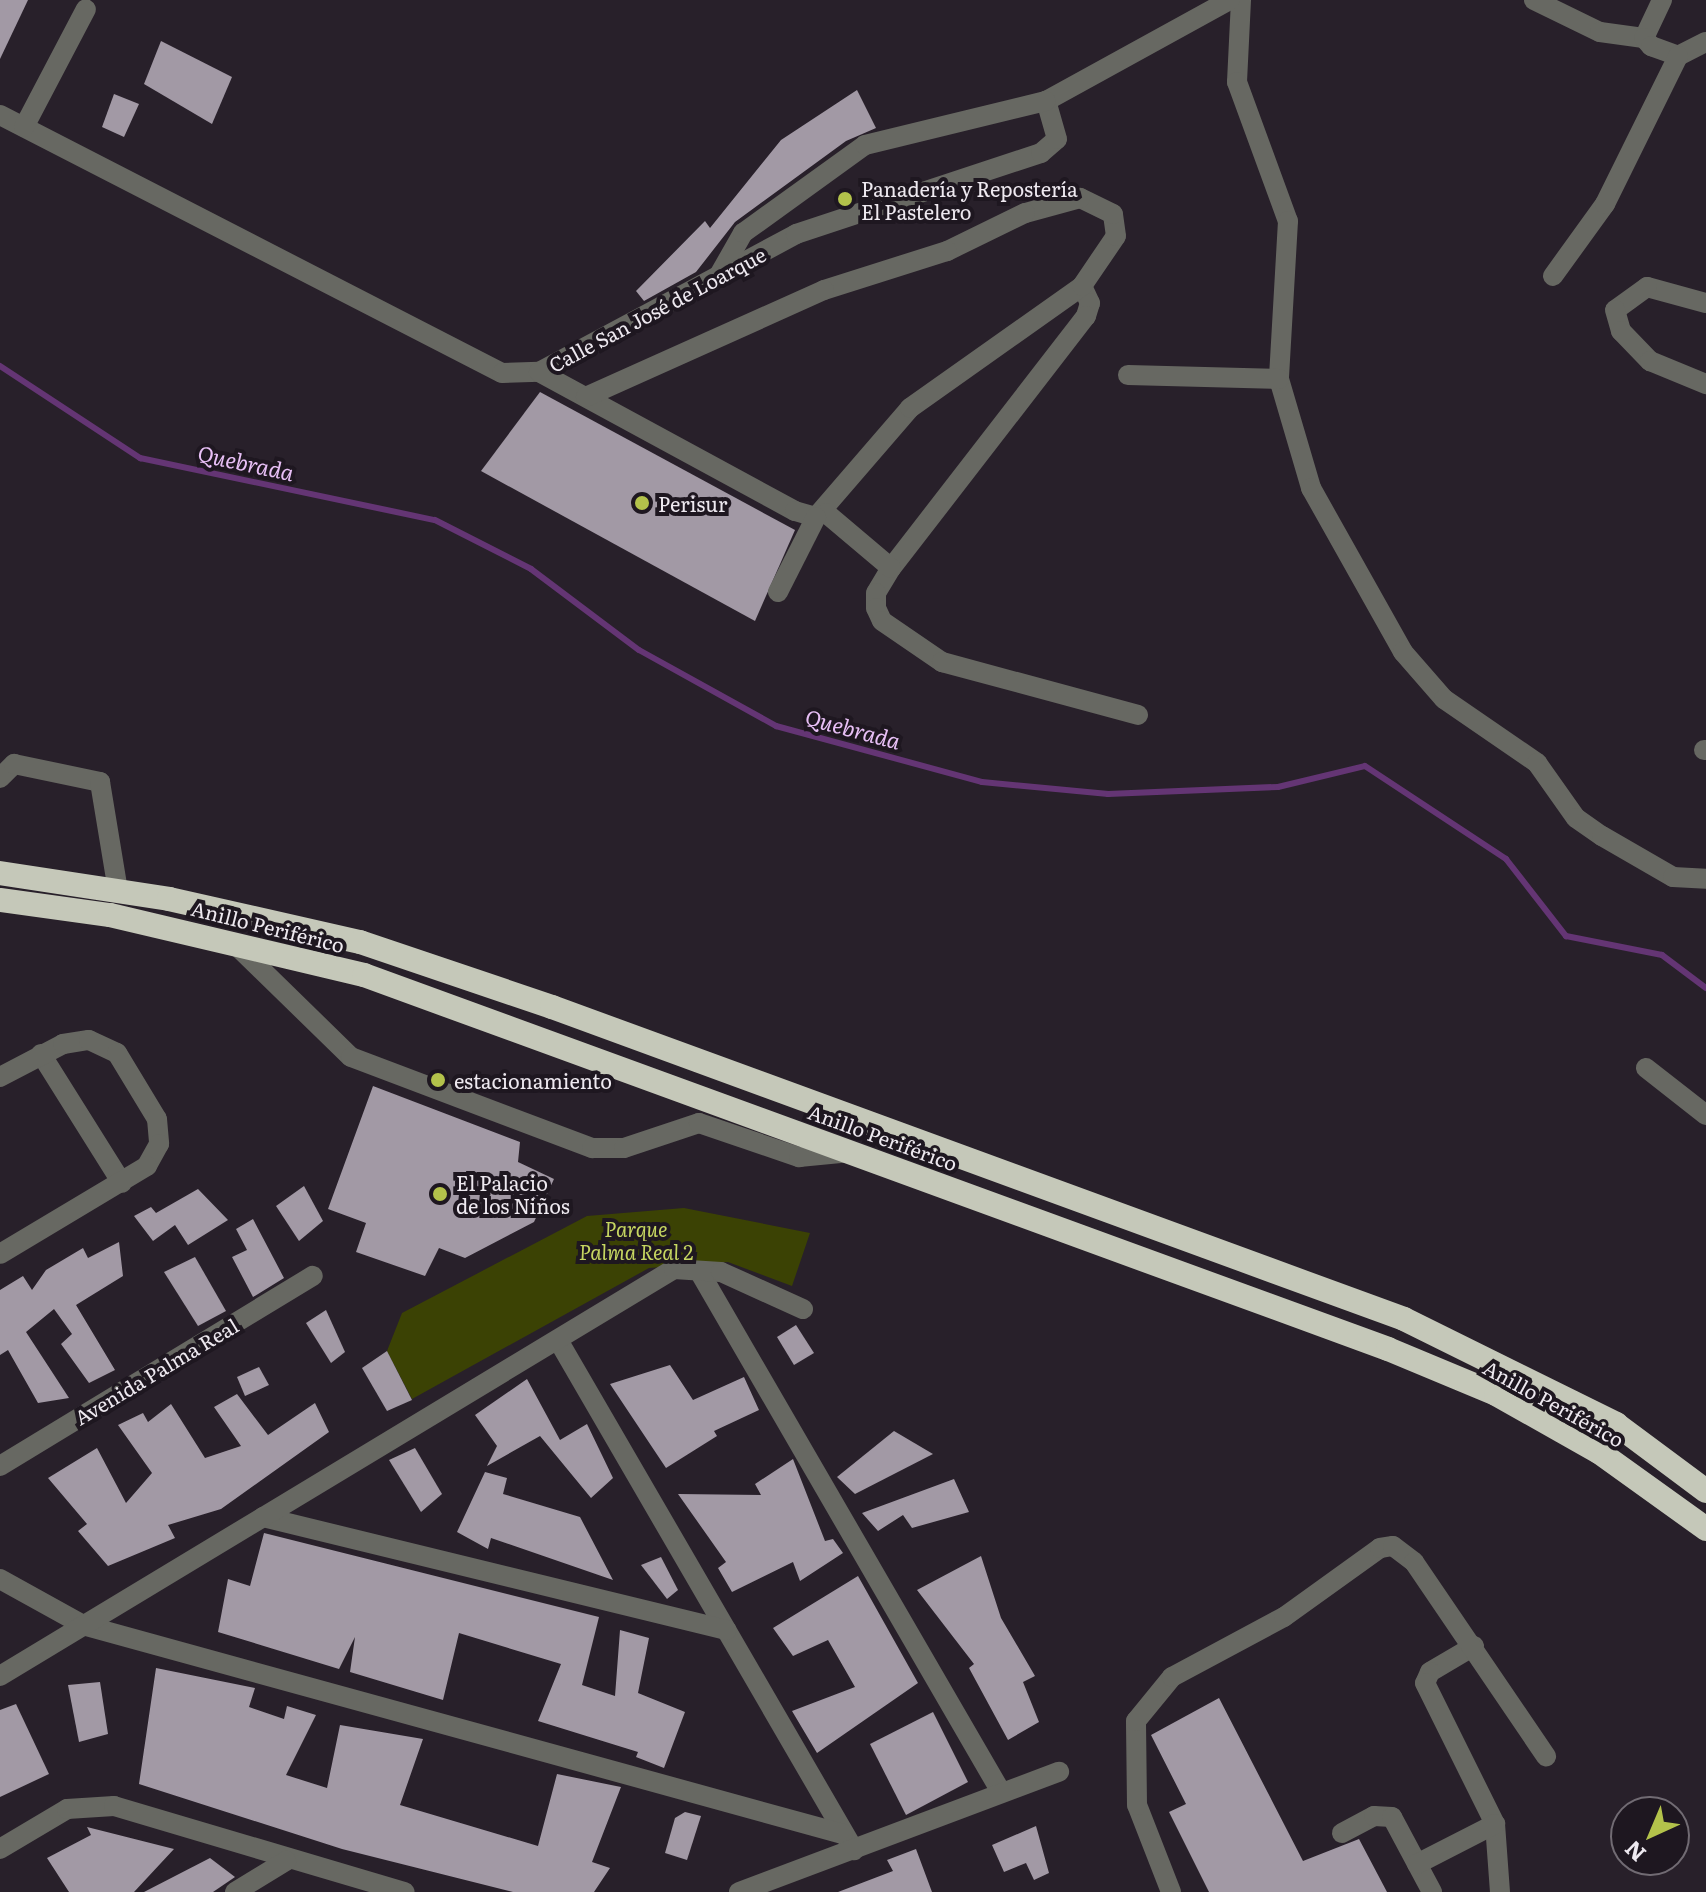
<!DOCTYPE html>
<html>
<head>
<meta charset="utf-8">
<style>
	body { margin:0 }
	#map { position:relative; width:1706px; height:1892px; overflow:hidden; background:#28202a; font-family:Literata,serif }
	div>[style] { position:absolute }
	[style*='--x'] { left:calc(var(--x)*1px); top:calc(var(--y)*1px); width:calc(var(--w)*1px); rotate:calc(var(--a)*1deg) }
	.green>* { inset:0; background:#3b4204 }
	.stream>* { height:6px; margin:-3px; padding:0 3px; transform-origin:3px; border-radius:3px; background:#643574 }
	.building>* { inset:0; background:#a299a5 }
	.minor>* { height:20px; margin:-10px; padding:0 10px; transform-origin:10px; border-radius:10px; background:#676862 }
	.highway>* { height:24px; margin:-12px; padding:0 12px; transform-origin:12px; border-radius:12px; background:#c5c8b9 }
	.dots>* { width:22px; height:22px; translate:-50% -50%; box-sizing:border-box; border:4px solid #1e1720; border-radius:50% }
	span { translate:-50% -50%; white-space:nowrap; text-align:center; line-height:1.15; -webkit-text-stroke:8px #1e1720; paint-order:stroke }
	.poi-label { font-size:20px; color:#eee9f0 }
	.left { translate:0 -50%; text-align:left }
	.street-label { font-size:20px; color:#eee9f0 }
	.park-label { font-size:20px; color:#c6d661; font-style:italic }
	.water-label { font-size:22px; color:#e7bff5; font-style:italic }
	.north { position:absolute; left:1610px; top:1796px; width:80px; height:80px; box-sizing:border-box; background:#1e1720; border:2px solid #716b73; border-radius:50%; rotate:224deg; font-size:22px; font-weight:700; line-height:32px; text-align:center; color:#eee9f0 }
	.north::after { content:''; display:block; margin:auto; width:28px; height:36px; background:#b3c24b; clip-path:polygon(50% 0,100% 100%,50% 72%,0 100%) }
</style>
</head>
<body>
<div id="map">
	<div class="green">
		<div style="clip-path:polygon(684px 1208px,810px 1233px,792px 1286px,728px 1262px,649px 1268px,412px 1399px,387px 1351px,402px 1313px,587px 1216px)"></div>
	</div>
	<div class="stream">
		<div style="--x:0;--y:366;--w:168;--a:33.3"></div>
		<div style="--x:140;--y:458;--w:301;--a:11.9"></div>
		<div style="--x:435;--y:520;--w:108;--a:27"></div>
		<div style="--x:531;--y:569;--w:135;--a:36.9"></div>
		<div style="--x:639;--y:650;--w:157;--a:29"></div>
		<div style="--x:776;--y:726;--w:213;--a:15.2"></div>
		<div style="--x:982;--y:782;--w:127;--a:5.4"></div>
		<div style="--x:1108;--y:794;--w:170;--a:-2.4"></div>
		<div style="--x:1278;--y:787;--w:89;--a:-13.6"></div>
		<div style="--x:1365;--y:766;--w:169;--a:33.4"></div>
		<div style="--x:1506;--y:859;--w:98;--a:52.1"></div>
		<div style="--x:1566;--y:936;--w:98;--a:11.2"></div>
		<div style="--x:1662;--y:955;--w:55;--a:36.9"></div>
	</div>
	<div class="building">
		<div style="clip-path:polygon(0 0,28px 0,0 59px)"></div>
		<div style="clip-path:polygon(161px 41px,232px 77px,212px 124px,144px 84px)"></div>
		<div style="clip-path:polygon(857px 90px,876px 128px,846px 141px,735px 222px,696px 272px,644px 301px,636px 291px,705px 221px,710px 228px,781px 140px)"></div>
		<div style="clip-path:polygon(114px 94px,139px 104px,124px 137px,102px 127px)"></div>
		<div style="clip-path:polygon(540px 392px,795px 530px,755px 621px,481px 471px)"></div>
		<div style="clip-path:polygon(373px 1086px,520px 1142px,518px 1162px,554px 1179px,534px 1222px,465px 1258px,439px 1248px,425px 1276px,356px 1252px,366px 1223px,328px 1209px)"></div>
		<div style="clip-path:polygon(304px 1186px,323px 1221px,299px 1241px,276px 1206px)"></div>
		<div style="clip-path:polygon(198px 1189px,228px 1220px,188px 1245px,175px 1225px,153px 1241px,134px 1216px,151px 1207px,156px 1213px)"></div>
		<div style="clip-path:polygon(253px 1219px,284px 1278px,253px 1297px,232px 1257px,247px 1250px,236px 1229px)"></div>
		<div style="clip-path:polygon(119px 1242px,123px 1276px,76px 1305px,115px 1370px,89px 1383px,61px 1344px,72px 1334px,54px 1309px,26px 1332px,69px 1398px,38px 1403px,8px 1350px,0 1355px,0 1290px,23px 1276px,32px 1290px,46px 1270px,83px 1248px,88px 1258px)"></div>
		<div style="clip-path:polygon(195px 1257px,226px 1311px,198px 1326px,164px 1272px)"></div>
		<div style="clip-path:polygon(326px 1310px,345px 1352px,331px 1363px,306px 1323px)"></div>
		<div style="clip-path:polygon(796px 1325px,814px 1353px,794px 1365px,777px 1337px)"></div>
		<div style="clip-path:polygon(387px 1351px,412px 1400px,387px 1411px,362px 1368px)"></div>
		<div style="clip-path:polygon(670px 1365px,693px 1400px,744px 1377px,759px 1410px,714px 1431px,717px 1436px,666px 1468px,610px 1384px)"></div>
		<div style="clip-path:polygon(259px 1367px,269px 1385px,245px 1396px,237px 1377px)"></div>
		<div style="clip-path:polygon(527px 1379px,560px 1440px,587px 1424px,613px 1478px,591px 1498px,540px 1436px,487px 1466px,497px 1446px,475px 1415px)"></div>
		<div style="clip-path:polygon(237px 1394px,268px 1435px,315px 1403px,329px 1432px,221px 1509px,168px 1525px,175px 1538px,108px 1566px,78px 1531px,87px 1524px,48px 1478px,97px 1448px,126px 1503px,152px 1473px,118px 1425px,143px 1413px,148px 1422px,171px 1404px,205px 1458px,241px 1446px,214px 1407px)"></div>
		<div style="clip-path:polygon(894px 1431px,933px 1454px,855px 1494px,837px 1477px)"></div>
		<div style="clip-path:polygon(415px 1448px,442px 1494px,421px 1512px,389px 1460px)"></div>
		<div style="clip-path:polygon(793px 1459px,825px 1541px,833px 1539px,843px 1553px,800px 1581px,793px 1562px,732px 1592px,718px 1568px,726px 1562px,678px 1494px,761px 1495px,755px 1484px)"></div>
		<div style="clip-path:polygon(485px 1472px,507px 1478px,503px 1494px,580px 1517px,613px 1580px,491px 1538px,488px 1549px,457px 1532px)"></div>
		<div style="clip-path:polygon(954px 1479px,969px 1512px,912px 1528px,903px 1515px,878px 1531px,862px 1513px)"></div>
		<div style="clip-path:polygon(264px 1533px,599px 1617px,582px 1685px,615px 1696px,620px 1630px,649px 1638px,638px 1693px,685px 1712px,664px 1768px,636px 1757px,638px 1752px,538px 1721px,561px 1664px,459px 1633px,443px 1700px,350px 1672px,355px 1637px,339px 1669px,218px 1632px,228px 1579px,250px 1586px)"></div>
		<div style="clip-path:polygon(981px 1556px,1001px 1618px,1035px 1676px,1023px 1682px,1039px 1722px,1008px 1740px,969px 1668px,974px 1664px,917px 1590px)"></div>
		<div style="clip-path:polygon(661px 1557px,678px 1590px,667px 1599px,641px 1565px)"></div>
		<div style="clip-path:polygon(858px 1576px,918px 1683px,817px 1753px,792px 1711px,855px 1687px,828px 1640px,793px 1656px,773px 1628px)"></div>
		<div style="clip-path:polygon(156px 1668px,255px 1688px,249px 1707px,284px 1719px,287px 1706px,316px 1715px,286px 1775px,327px 1788px,340px 1725px,423px 1739px,400px 1805px,538px 1846px,557px 1774px,621px 1787px,592px 1862px,610px 1868px,594px 1892px,513px 1892px,342px 1849px,139px 1784px)"></div>
		<div style="clip-path:polygon(100px 1682px,108px 1734px,79px 1742px,68px 1685px)"></div>
		<div style="clip-path:polygon(1219px 1698px,1303px 1861px,1359px 1839px,1387px 1892px,1209px 1892px,1169px 1812px,1186px 1804px,1151px 1735px)"></div>
		<div style="clip-path:polygon(16px 1704px,49px 1774px,0 1797px,0 1710px)"></div>
		<div style="clip-path:polygon(933px 1712px,968px 1782px,906px 1815px,870px 1744px)"></div>
		<div style="clip-path:polygon(685px 1812px,701px 1816px,687px 1860px,665px 1853px,675px 1818px)"></div>
		<div style="clip-path:polygon(1036px 1826px,1049px 1873px,1034px 1880px,1026px 1863px,1004px 1872px,992px 1845px)"></div>
		<div style="clip-path:polygon(87px 1827px,174px 1849px,134px 1892px,69px 1892px,47px 1858px,91px 1835px)"></div>
		<div style="clip-path:polygon(916px 1849px,932px 1892px,838px 1892px,893px 1871px,887px 1860px)"></div>
		<div style="clip-path:polygon(210px 1858px,235px 1877px,213px 1892px,144px 1892px)"></div>
	</div>
	<div class="minor">
		<div style="--x:1241;--y:0;--w:82;--a:92.8"></div>
		<div style="--x:1237;--y:82;--w:148;--a:69.9"></div>
		<div style="--x:1288;--y:221;--w:158;--a:93.3"></div>
		<div style="--x:1279;--y:379;--w:114;--a:73.6"></div>
		<div style="--x:1311;--y:488;--w:188;--a:60.7"></div>
		<div style="--x:1403;--y:652;--w:62;--a:48.9"></div>
		<div style="--x:1444;--y:699;--w:113;--a:34.5"></div>
		<div style="--x:1537;--y:763;--w:67;--a:54.7"></div>
		<div style="--x:1576;--y:818;--w:32;--a:35"></div>
		<div style="--x:1602;--y:836;--w:82;--a:30"></div>
		<div style="--x:1673;--y:877;--w:33;--a:3"></div>
		<div style="--x:1534;--y:0;--w:73;--a:25.9"></div>
		<div style="--x:1600;--y:32;--w:44;--a:7.8"></div>
		<div style="--x:1662;--y:0;--w:42;--a:115.3"></div>
		<div style="--x:1644;--y:38;--w:11;--a:49"></div>
		<div style="--x:1651;--y:46;--w:29;--a:20"></div>
		<div style="--x:1678;--y:56;--w:31;--a:-27"></div>
		<div style="--x:0;--y:115;--w:564;--a:27.2"></div>
		<div style="--x:502;--y:373;--w:37;--a:-2"></div>
		<div style="--x:539;--y:372;--w:292;--a:-28.2"></div>
		<div style="--x:796;--y:234;--w:258;--a:-18.3"></div>
		<div style="--x:1041;--y:153;--w:21;--a:-41"></div>
		<div style="--x:1057;--y:139;--w:40;--a:-106"></div>
		<div style="--x:1046;--y:101;--w:210;--a:-28.8"></div>
		<div style="--x:24;--y:127;--w:133;--a:-62.3"></div>
		<div style="--x:1553;--y:276;--w:89;--a:-54.2"></div>
		<div style="--x:1605;--y:204;--w:165;--a:-63.7"></div>
		<div style="--x:718;--y:277;--w:51;--a:-60.4"></div>
		<div style="--x:743;--y:233;--w:150;--a:-35.8"></div>
		<div style="--x:865;--y:145;--w:186;--a:-13.7"></div>
		<div style="--x:1082;--y:286;--w:19;--a:65"></div>
		<div style="--x:1090;--y:303;--w:14;--a:107"></div>
		<div style="--x:1086;--y:316;--w:319;--a:127.7"></div>
		<div style="--x:891;--y:568;--w:29;--a:121"></div>
		<div style="--x:876;--y:593;--w:15;--a:90"></div>
		<div style="--x:876;--y:608;--w:14;--a:65"></div>
		<div style="--x:882;--y:621;--w:73;--a:34.3"></div>
		<div style="--x:942;--y:662;--w:203;--a:15.1"></div>
		<div style="--x:1706;--y:303;--w:61;--a:-164.8"></div>
		<div style="--x:1647;--y:287;--w:39;--a:144"></div>
		<div style="--x:1615;--y:310;--w:22;--a:74"></div>
		<div style="--x:1621;--y:331;--w:42;--a:46"></div>
		<div style="--x:1650;--y:361;--w:61;--a:22.3"></div>
		<div style="--x:539;--y:372;--w:291;--a:28.5"></div>
		<div style="--x:795;--y:511;--w:22;--a:16"></div>
		<div style="--x:816;--y:517;--w:144;--a:-49.2"></div>
		<div style="--x:910;--y:408;--w:211;--a:-35.3"></div>
		<div style="--x:1082;--y:286;--w:60;--a:-55.8"></div>
		<div style="--x:1116;--y:236;--w:22;--a:-98"></div>
		<div style="--x:1113;--y:214;--w:37;--a:-154"></div>
		<div style="--x:1080;--y:198;--w:57;--a:164.7"></div>
		<div style="--x:1025;--y:213;--w:87;--a:154"></div>
		<div style="--x:947;--y:251;--w:129;--a:162.4"></div>
		<div style="--x:824;--y:290;--w:261;--a:155.8"></div>
		<div style="--x:1128;--y:375;--w:151;--a:1.5"></div>
		<div style="--x:826;--y:513;--w:85;--a:40.2"></div>
		<div style="--x:778;--y:592;--w:84;--a:-63.1"></div>
		<div style="--x:1704;--y:750;--w:2;--a:0"></div>
		<div style="--x:0;--y:778;--w:20;--a:-45"></div>
		<div style="--x:14;--y:764;--w:88;--a:11.8"></div>
		<div style="--x:100;--y:782;--w:110;--a:80.6"></div>
		<div style="--x:234;--y:943;--w:163;--a:44.3"></div>
		<div style="--x:351;--y:1057;--w:258;--a:20.7"></div>
		<div style="--x:592;--y:1148;--w:32;--a:0"></div>
		<div style="--x:624;--y:1148;--w:79;--a:-18.4"></div>
		<div style="--x:699;--y:1123;--w:106;--a:18.8"></div>
		<div style="--x:799;--y:1157;--w:52;--a:-5.5"></div>
		<div style="--x:41;--y:1054;--w:152;--a:57.9"></div>
		<div style="--x:1646;--y:1068;--w:76;--a:38.1"></div>
		<div style="--x:0;--y:1077;--w:71;--a:-27.6"></div>
		<div style="--x:63;--y:1044;--w:26;--a:-9"></div>
		<div style="--x:89;--y:1040;--w:31;--a:25"></div>
		<div style="--x:117;--y:1053;--w:77;--a:58.8"></div>
		<div style="--x:157;--y:1119;--w:25;--a:85"></div>
		<div style="--x:159;--y:1144;--w:25;--a:119"></div>
		<div style="--x:147;--y:1166;--w:171;--a:149.1"></div>
		<div style="--x:699;--y:1271;--w:602;--a:59.9"></div>
		<div style="--x:558;--y:1340;--w:590;--a:59.87"></div>
		<div style="--x:0;--y:1466;--w:366;--a:-31.3"></div>
		<div style="--x:263;--y:1517;--w:477;--a:13.7"></div>
		<div style="--x:0;--y:1579;--w:95;--a:29"></div>
		<div style="--x:83;--y:1625;--w:788;--a:15.38"></div>
		<div style="--x:1474;--y:1646;--w:51;--a:149.4"></div>
		<div style="--x:1430;--y:1672;--w:12;--a:114"></div>
		<div style="--x:1425;--y:1683;--w:157;--a:63.6"></div>
		<div style="--x:1495;--y:1824;--w:68;--a:85.8"></div>
		<div style="--x:0;--y:1676;--w:787;--a:-31.13"></div>
		<div style="--x:674;--y:1269;--w:47;--a:3.7"></div>
		<div style="--x:721;--y:1272;--w:90;--a:24.3"></div>
		<div style="--x:1342;--y:1833;--w:36;--a:-28"></div>
		<div style="--x:1374;--y:1816;--w:18;--a:3"></div>
		<div style="--x:1392;--y:1817;--w:85;--a:61.9"></div>
		<div style="--x:0;--y:1849;--w:78;--a:-30.8"></div>
		<div style="--x:67;--y:1809;--w:47;--a:-3.7"></div>
		<div style="--x:114;--y:1806;--w:303;--a:16.5"></div>
		<div style="--x:1417;--y:1864;--w:88;--a:-27.1"></div>
		<div style="--x:235;--y:1892;--w:60;--a:-31.3"></div>
		<div style="--x:739;--y:1892;--w:342;--a:-20.6"></div>
		<div style="--x:1171;--y:1892;--w:93;--a:-111.3"></div>
		<div style="--x:1137;--y:1805;--w:84;--a:-90.7"></div>
		<div style="--x:1136;--y:1721;--w:57;--a:-50.7"></div>
		<div style="--x:1172;--y:1677;--w:127;--a:-28.2"></div>
		<div style="--x:1284;--y:1617;--w:118;--a:-35.7"></div>
		<div style="--x:1380;--y:1548;--w:13;--a:-9"></div>
		<div style="--x:1393;--y:1546;--w:26;--a:37"></div>
		<div style="--x:1414;--y:1562;--w:235;--a:55.8"></div>
	</div>
	<div class="highway">
		<div style="--x:0;--y:873;--w:171;--a:8.7"></div>
		<div style="--x:169;--y:899;--w:196;--a:12.7"></div>
		<div style="--x:360;--y:942;--w:203;--a:18.7"></div>
		<div style="--x:552;--y:1007;--w:907;--a:20.11"></div>
		<div style="--x:1404;--y:1319;--w:237;--a:26.3"></div>
		<div style="--x:1616;--y:1424;--w:112;--a:36.7"></div>
		<div style="--x:0;--y:900;--w:111;--a:7.8"></div>
		<div style="--x:110;--y:915;--w:261;--a:13.3"></div>
		<div style="--x:364;--y:975;--w:1090;--a:20.06"></div>
		<div style="--x:1388;--y:1349;--w:117;--a:22.6"></div>
		<div style="--x:1496;--y:1394;--w:118;--a:29.4"></div>
		<div style="--x:1599;--y:1452;--w:132;--a:35.7"></div>
	</div>
	<div class="dots">
		<div style="left:845px;top:199px;background:#b3c24b"></div>
		<div style="left:642px;top:503px;background:#b3c24b"></div>
		<div style="left:438px;top:1080px;background:#b3c24b"></div>
		<div style="left:440px;top:1194px;background:#b3c24b"></div>
	</div>
	<div class="poi-label">
		<span class="left" style="left:861px;top:200px">Panadería y Repostería<br>El Pastelero</span>
		<span class="left" style="left:658px;top:503px">Perisur</span>
		<span class="left" style="left:454px;top:1080px">estacionamiento</span>
		<span class="left" style="left:456px;top:1194px">El Palacio<br>de los Niños</span>
	</div>
	<div class="street-label">
		<span style="left:657px;top:309px;rotate:-28deg">Calle San José de Loarque</span>
		<span style="left:268px;top:926px;rotate:14deg">Anillo Periférico</span>
		<span style="left:883px;top:1137px;rotate:20deg">Anillo Periférico</span>
		<span style="left:156px;top:1371px;rotate:-31deg">Avenida Palma Real</span>
		<span style="left:1554px;top:1403px;rotate:29deg">Anillo Periférico</span>
	</div>
	<div class="park-label">
		<span style="left:636px;top:1240px">Parque<br>Palma Real 2</span>
	</div>
	<div class="water-label">
		<span style="left:246px;top:462px;rotate:12deg">Quebrada</span>
		<span style="left:853px;top:728px;rotate:15deg">Quebrada</span>
	</div>
	<div class="north">N</div>
</div>
</body>
</html>
